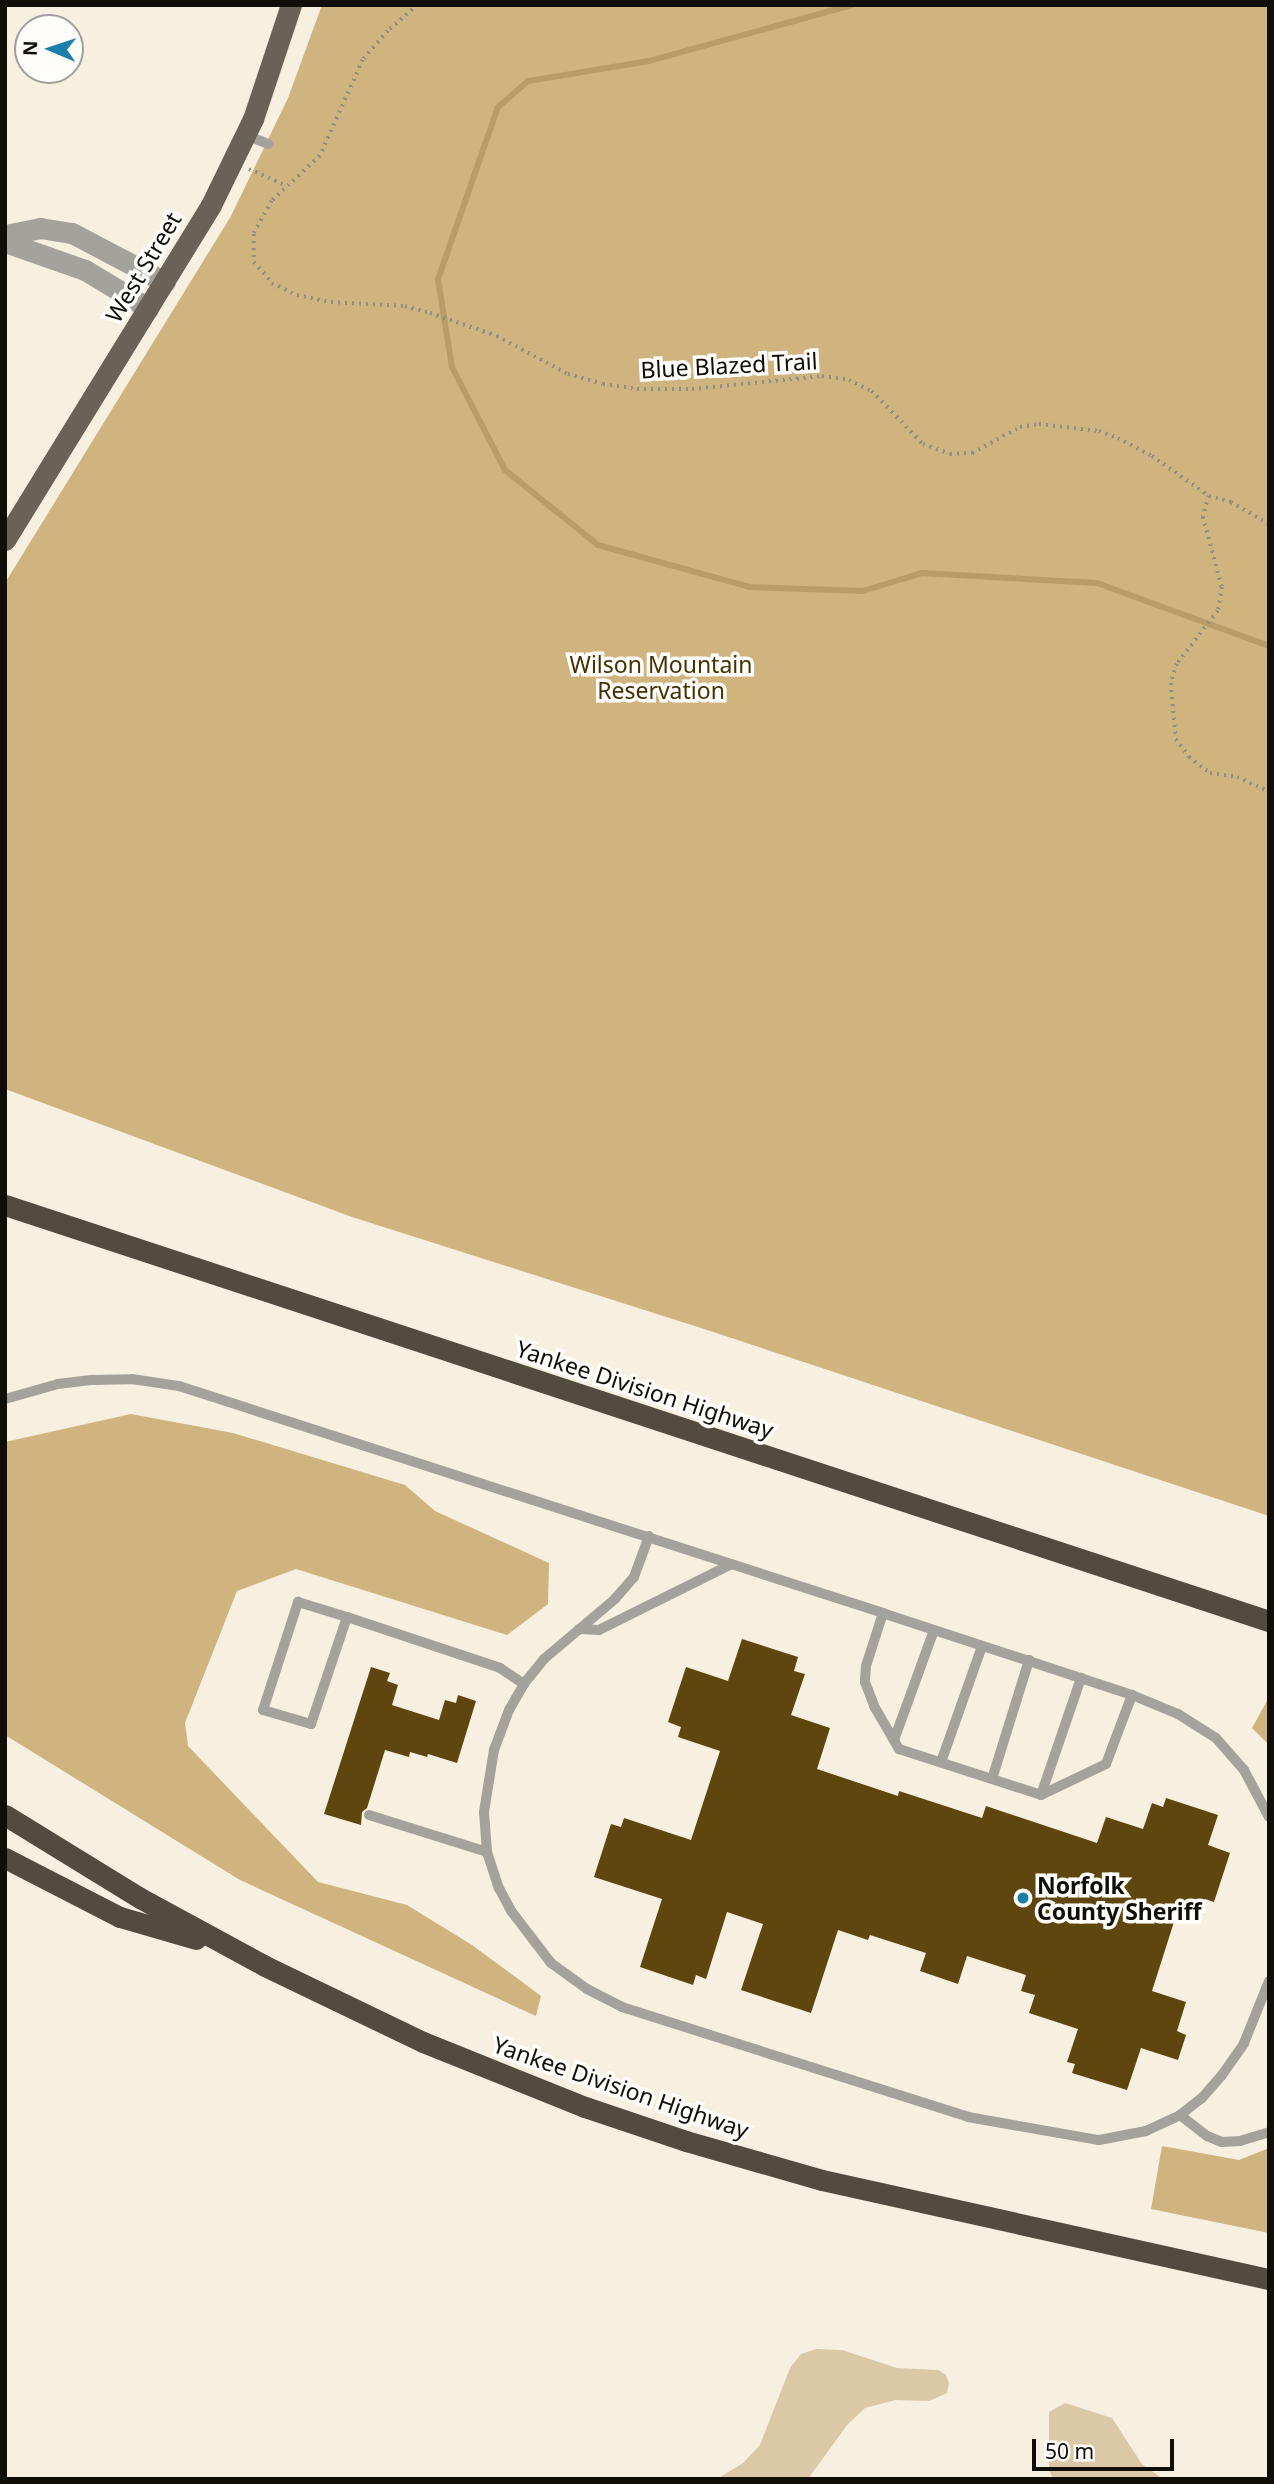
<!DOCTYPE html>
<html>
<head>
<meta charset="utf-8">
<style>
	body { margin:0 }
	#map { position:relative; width:1274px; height:2484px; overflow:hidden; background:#f7efe0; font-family:"Noto Sans",sans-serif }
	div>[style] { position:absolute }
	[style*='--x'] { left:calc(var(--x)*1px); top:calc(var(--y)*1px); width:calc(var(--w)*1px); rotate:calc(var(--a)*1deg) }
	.green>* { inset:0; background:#dac8a7 }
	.forest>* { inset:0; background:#d0b47f }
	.stream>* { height:6px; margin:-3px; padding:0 3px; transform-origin:3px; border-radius:3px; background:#b89d69 }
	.building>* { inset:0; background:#5e460e }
	.path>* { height:3.5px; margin-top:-1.75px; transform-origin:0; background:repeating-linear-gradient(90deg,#938d82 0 2px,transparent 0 7px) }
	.service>* { height:10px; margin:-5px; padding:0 5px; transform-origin:5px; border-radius:5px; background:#a5a29c }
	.minor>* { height:21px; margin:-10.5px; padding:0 10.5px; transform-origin:10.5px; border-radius:10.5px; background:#a5a29c }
	.primary>* { height:21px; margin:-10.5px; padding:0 10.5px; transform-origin:10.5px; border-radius:10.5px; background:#686257 }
	.motorway>* { height:21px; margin:-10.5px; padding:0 10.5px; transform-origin:10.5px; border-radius:10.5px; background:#524b3f }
	.dots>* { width:19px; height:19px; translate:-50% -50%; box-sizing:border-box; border:4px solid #fffdfa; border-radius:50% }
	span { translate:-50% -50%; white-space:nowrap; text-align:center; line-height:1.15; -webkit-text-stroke:7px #fffdfa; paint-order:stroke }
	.street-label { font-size:23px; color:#110e09 }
	.park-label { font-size:23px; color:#443104 }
	.poi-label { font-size:23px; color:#110e09; font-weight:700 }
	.left { translate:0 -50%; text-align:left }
	.frame { position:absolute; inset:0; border:7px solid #110e09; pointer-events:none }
	.north { position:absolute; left:14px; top:14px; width:70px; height:70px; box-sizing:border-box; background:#fffdfa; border:2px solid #a09d9a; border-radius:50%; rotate:272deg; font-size:19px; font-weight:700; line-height:28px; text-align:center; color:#110e09 }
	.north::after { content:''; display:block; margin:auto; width:24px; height:32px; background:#1a7fa9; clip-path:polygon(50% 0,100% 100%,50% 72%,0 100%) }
	.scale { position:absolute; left:1032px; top:2439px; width:142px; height:32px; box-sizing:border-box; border:4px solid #110e09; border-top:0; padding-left:9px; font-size:21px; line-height:24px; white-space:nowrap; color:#110e09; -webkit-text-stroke:5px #fffdfa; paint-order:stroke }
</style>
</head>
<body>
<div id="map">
	<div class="green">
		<div style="clip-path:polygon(816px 2349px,842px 2350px,897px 2368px,938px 2370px,946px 2375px,949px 2383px,947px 2393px,929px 2401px,896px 2400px,865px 2408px,847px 2425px,808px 2479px,717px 2479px,743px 2463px,760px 2445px,790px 2368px,801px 2354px)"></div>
		<div style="clip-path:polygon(1065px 2403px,1112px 2418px,1142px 2464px,1163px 2479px,1053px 2479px,1049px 2470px,1049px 2412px)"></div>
	</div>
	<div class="forest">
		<div style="clip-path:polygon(322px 5px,1269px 5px,1269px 1516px,701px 1328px,352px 1217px,5px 1089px,5px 583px,231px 216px,288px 98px)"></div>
		<div style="clip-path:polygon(131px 1414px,233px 1433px,405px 1485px,435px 1511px,549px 1563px,548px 1604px,507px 1635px,296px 1569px,237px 1591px,185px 1723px,188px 1746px,318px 1882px,407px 1905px,472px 1945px,541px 1996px,536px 2016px,240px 1880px,5px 1735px,5px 1442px)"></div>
		<div style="clip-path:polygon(1269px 1697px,1269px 1745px,1252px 1728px)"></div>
		<div style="clip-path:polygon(1162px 2146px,1239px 2160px,1269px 2148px,1269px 2233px,1151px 2209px)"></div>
	</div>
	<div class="stream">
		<div style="--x:852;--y:5;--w:211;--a:164.6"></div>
		<div style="--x:649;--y:61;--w:123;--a:170.6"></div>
		<div style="--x:528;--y:81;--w:40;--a:139"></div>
		<div style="--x:498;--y:107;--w:182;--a:109.2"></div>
		<div style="--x:438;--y:279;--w:89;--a:81"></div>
		<div style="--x:452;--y:367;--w:116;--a:62.8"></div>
		<div style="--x:505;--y:470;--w:119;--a:38.9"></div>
		<div style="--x:598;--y:545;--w:157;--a:15.5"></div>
		<div style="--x:749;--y:587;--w:114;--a:2"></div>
		<div style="--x:863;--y:591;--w:62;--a:-17"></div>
		<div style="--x:922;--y:573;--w:175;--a:3.3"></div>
		<div style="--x:1097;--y:583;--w:183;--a:20.1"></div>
	</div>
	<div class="building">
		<div style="clip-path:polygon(742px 1639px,798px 1657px,794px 1671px,805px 1674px,791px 1715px,830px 1728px,817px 1769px,898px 1796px,899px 1791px,982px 1818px,986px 1806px,1097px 1843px,1106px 1817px,1143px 1829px,1152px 1803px,1163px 1807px,1166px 1798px,1218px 1815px,1208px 1845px,1230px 1853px,1214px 1902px,1205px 1899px,1201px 1911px,1180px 1903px,1152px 1991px,1186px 2002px,1177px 2031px,1186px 2035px,1178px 2060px,1141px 2048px,1127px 2090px,1072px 2073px,1075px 2064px,1067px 2062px,1078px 2029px,1029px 2013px,1035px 1995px,1021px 1991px,1026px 1975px,967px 1956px,958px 1984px,920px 1971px,926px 1953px,870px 1935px,868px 1940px,838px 1930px,811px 2013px,741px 1990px,763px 1924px,727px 1912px,706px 1979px,696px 1975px,693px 1985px,640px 1967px,662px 1899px,594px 1877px,611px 1824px,621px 1827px,624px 1818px,691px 1840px,720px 1751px,678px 1737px,681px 1727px,668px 1722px,686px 1667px,728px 1681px)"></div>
		<div style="clip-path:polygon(371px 1667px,390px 1673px,387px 1681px,398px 1685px,392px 1705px,439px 1720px,445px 1700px,456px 1703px,458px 1695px,476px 1701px,457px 1763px,428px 1754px,427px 1757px,410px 1752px,409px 1757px,385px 1750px,367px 1808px,362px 1812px,361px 1825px,324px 1814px)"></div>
	</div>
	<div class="path">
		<div style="--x:418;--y:5;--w:40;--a:139"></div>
		<div style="--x:388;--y:31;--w:38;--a:131"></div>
		<div style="--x:363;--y:60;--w:105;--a:114.1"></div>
		<div style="--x:320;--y:156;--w:66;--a:136.8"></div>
		<div style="--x:272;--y:201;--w:38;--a:119"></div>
		<div style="--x:254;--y:234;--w:28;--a:90"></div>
		<div style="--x:254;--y:262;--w:28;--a:49"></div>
		<div style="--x:272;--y:283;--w:28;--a:26"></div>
		<div style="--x:297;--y:295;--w:35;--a:12"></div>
		<div style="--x:331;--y:302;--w:74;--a:3.1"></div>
		<div style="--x:405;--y:306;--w:26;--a:16"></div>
		<div style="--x:430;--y:313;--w:71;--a:18.9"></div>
		<div style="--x:497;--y:336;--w:81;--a:28.2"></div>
		<div style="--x:568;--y:374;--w:36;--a:16"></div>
		<div style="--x:603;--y:384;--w:34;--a:8"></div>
		<div style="--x:637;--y:389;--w:55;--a:0"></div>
		<div style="--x:692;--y:389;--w:131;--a:-5.7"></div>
		<div style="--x:822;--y:376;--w:27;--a:8"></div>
		<div style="--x:849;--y:380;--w:25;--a:26"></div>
		<div style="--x:872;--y:391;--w:74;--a:46.1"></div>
		<div style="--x:923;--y:444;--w:29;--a:20"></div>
		<div style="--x:950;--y:454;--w:22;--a:-3"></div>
		<div style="--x:972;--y:453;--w:55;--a:-28.4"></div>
		<div style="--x:1020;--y:427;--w:19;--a:-9"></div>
		<div style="--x:1039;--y:424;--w:60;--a:6.7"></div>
		<div style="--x:1099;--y:431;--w:20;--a:20"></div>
		<div style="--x:1118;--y:438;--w:38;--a:28"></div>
		<div style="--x:1152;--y:456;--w:70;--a:35.1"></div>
		<div style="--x:1209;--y:496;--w:22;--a:106"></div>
		<div style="--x:1203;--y:517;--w:73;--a:74.8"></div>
		<div style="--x:1222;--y:587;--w:24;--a:99"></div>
		<div style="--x:1218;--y:611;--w:67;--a:127.7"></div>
		<div style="--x:1177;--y:664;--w:20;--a:108"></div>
		<div style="--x:1171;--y:683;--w:56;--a:84.9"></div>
		<div style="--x:1176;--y:739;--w:22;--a:54"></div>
		<div style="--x:1189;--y:757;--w:26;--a:37"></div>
		<div style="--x:1210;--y:773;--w:27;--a:8"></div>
		<div style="--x:1237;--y:777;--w:35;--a:24"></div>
		<div style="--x:249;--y:169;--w:39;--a:24"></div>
		<div style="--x:1209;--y:496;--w:23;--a:15"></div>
		<div style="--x:1231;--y:502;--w:44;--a:30.1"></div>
	</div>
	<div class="service">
		<div style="--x:245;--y:135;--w:25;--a:21"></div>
		<div style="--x:5;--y:1399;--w:55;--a:-15.8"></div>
		<div style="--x:58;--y:1384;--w:35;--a:-7"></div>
		<div style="--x:93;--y:1380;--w:39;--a:-1"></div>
		<div style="--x:132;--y:1379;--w:48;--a:8.5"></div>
		<div style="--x:179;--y:1386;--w:740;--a:17.87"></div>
		<div style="--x:883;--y:1613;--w:56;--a:107.8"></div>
		<div style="--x:866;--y:1666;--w:16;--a:94"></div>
		<div style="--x:865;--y:1682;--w:26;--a:69"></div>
		<div style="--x:874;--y:1706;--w:50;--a:59.8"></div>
		<div style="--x:899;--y:1749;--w:149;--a:17.9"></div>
		<div style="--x:1041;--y:1795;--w:72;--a:-25.5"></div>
		<div style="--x:1106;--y:1764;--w:74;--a:-69.4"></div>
		<div style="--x:1132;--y:1695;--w:262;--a:-161.8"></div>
		<div style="--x:649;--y:1536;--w:44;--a:110.1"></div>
		<div style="--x:634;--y:1577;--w:29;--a:131"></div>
		<div style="--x:615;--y:1599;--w:93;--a:139.8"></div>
		<div style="--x:544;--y:1659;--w:32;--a:129"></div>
		<div style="--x:524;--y:1684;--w:30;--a:120"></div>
		<div style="--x:509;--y:1710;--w:43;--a:110.6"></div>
		<div style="--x:494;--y:1750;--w:63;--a:99.2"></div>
		<div style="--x:484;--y:1812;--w:40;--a:85.7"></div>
		<div style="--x:487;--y:1852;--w:38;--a:72"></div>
		<div style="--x:499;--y:1888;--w:27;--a:62"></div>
		<div style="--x:512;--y:1912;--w:64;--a:52.6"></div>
		<div style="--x:551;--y:1963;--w:44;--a:35.8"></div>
		<div style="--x:587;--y:1989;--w:39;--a:27"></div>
		<div style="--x:622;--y:2007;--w:363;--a:17.6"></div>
		<div style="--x:968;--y:2117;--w:133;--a:10"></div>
		<div style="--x:1099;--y:2140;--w:48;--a:-10.8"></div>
		<div style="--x:1146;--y:2131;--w:38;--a:-25"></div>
		<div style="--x:1180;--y:2115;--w:34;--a:38"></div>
		<div style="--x:1207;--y:2136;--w:16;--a:22"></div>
		<div style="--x:1222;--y:2142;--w:18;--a:-3"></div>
		<div style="--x:1240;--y:2141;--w:30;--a:-17"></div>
		<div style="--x:347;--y:1617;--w:113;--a:108.6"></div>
		<div style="--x:311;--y:1724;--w:50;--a:-163.7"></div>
		<div style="--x:263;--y:1710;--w:114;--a:-72"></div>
		<div style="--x:298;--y:1602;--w:51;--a:17"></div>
		<div style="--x:347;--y:1617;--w:161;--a:18.4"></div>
		<div style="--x:500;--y:1668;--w:29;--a:34"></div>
		<div style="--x:579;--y:1629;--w:20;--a:3"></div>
		<div style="--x:599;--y:1630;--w:146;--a:-26.4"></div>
		<div style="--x:1132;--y:1695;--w:50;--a:22.4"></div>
		<div style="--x:1178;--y:1714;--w:45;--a:32.3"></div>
		<div style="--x:1216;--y:1738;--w:43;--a:48.8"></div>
		<div style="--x:1244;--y:1770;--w:53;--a:62"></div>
		<div style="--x:894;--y:1740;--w:117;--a:-70"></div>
		<div style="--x:941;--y:1762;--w:123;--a:-70.5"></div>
		<div style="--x:992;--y:1779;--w:125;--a:-72.7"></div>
		<div style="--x:1041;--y:1795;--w:124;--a:-71.1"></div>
		<div style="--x:369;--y:1815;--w:124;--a:17.4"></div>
		<div style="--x:1180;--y:2115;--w:28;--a:-38"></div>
		<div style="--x:1202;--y:2098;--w:30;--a:-49"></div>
		<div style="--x:1222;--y:2075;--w:39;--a:-55"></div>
		<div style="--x:1244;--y:2043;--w:67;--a:-68"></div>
	</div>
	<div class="minor">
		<div style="--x:5;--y:235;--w:36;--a:-11"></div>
		<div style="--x:40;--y:228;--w:32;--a:9"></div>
		<div style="--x:72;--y:233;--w:105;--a:27.8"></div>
		<div style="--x:5;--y:242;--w:85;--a:19.3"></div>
		<div style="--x:85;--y:270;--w:74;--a:31.1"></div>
	</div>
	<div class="primary">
		<div style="--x:5;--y:540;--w:393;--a:-58.4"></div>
		<div style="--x:211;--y:205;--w:96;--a:-64"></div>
		<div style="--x:253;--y:119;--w:120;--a:-71.6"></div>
	</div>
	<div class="motorway">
		<div style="--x:5;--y:1205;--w:1331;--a:18.22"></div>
		<div style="--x:5;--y:1815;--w:158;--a:31.6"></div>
		<div style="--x:140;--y:1898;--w:142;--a:28.5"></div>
		<div style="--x:265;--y:1966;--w:175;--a:25.7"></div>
		<div style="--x:423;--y:2042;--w:175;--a:21.9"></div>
		<div style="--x:585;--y:2107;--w:107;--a:18.6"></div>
		<div style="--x:686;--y:2141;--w:141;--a:16"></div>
		<div style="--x:822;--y:2180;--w:458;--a:12.5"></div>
		<div style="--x:5;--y:1858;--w:129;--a:27.2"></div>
		<div style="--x:120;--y:1917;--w:79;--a:16.1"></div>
	</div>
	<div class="dots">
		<div style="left:1023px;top:1898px;background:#1a7fa9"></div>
	</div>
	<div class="street-label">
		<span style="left:143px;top:267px;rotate:-59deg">West Street</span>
		<span style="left:729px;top:365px;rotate:-3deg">Blue Blazed Trail</span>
		<span style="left:645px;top:1389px;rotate:18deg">Yankee Division Highway</span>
		<span style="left:621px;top:2087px;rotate:19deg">Yankee Division Highway</span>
	</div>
	<div class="park-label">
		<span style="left:661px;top:677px">Wilson Mountain<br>Reservation</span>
	</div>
	<div class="poi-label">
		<span class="left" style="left:1037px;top:1898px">Norfolk<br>County Sheriff</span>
	</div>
	<div class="frame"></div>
	<div class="north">N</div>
	<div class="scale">50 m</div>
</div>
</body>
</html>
